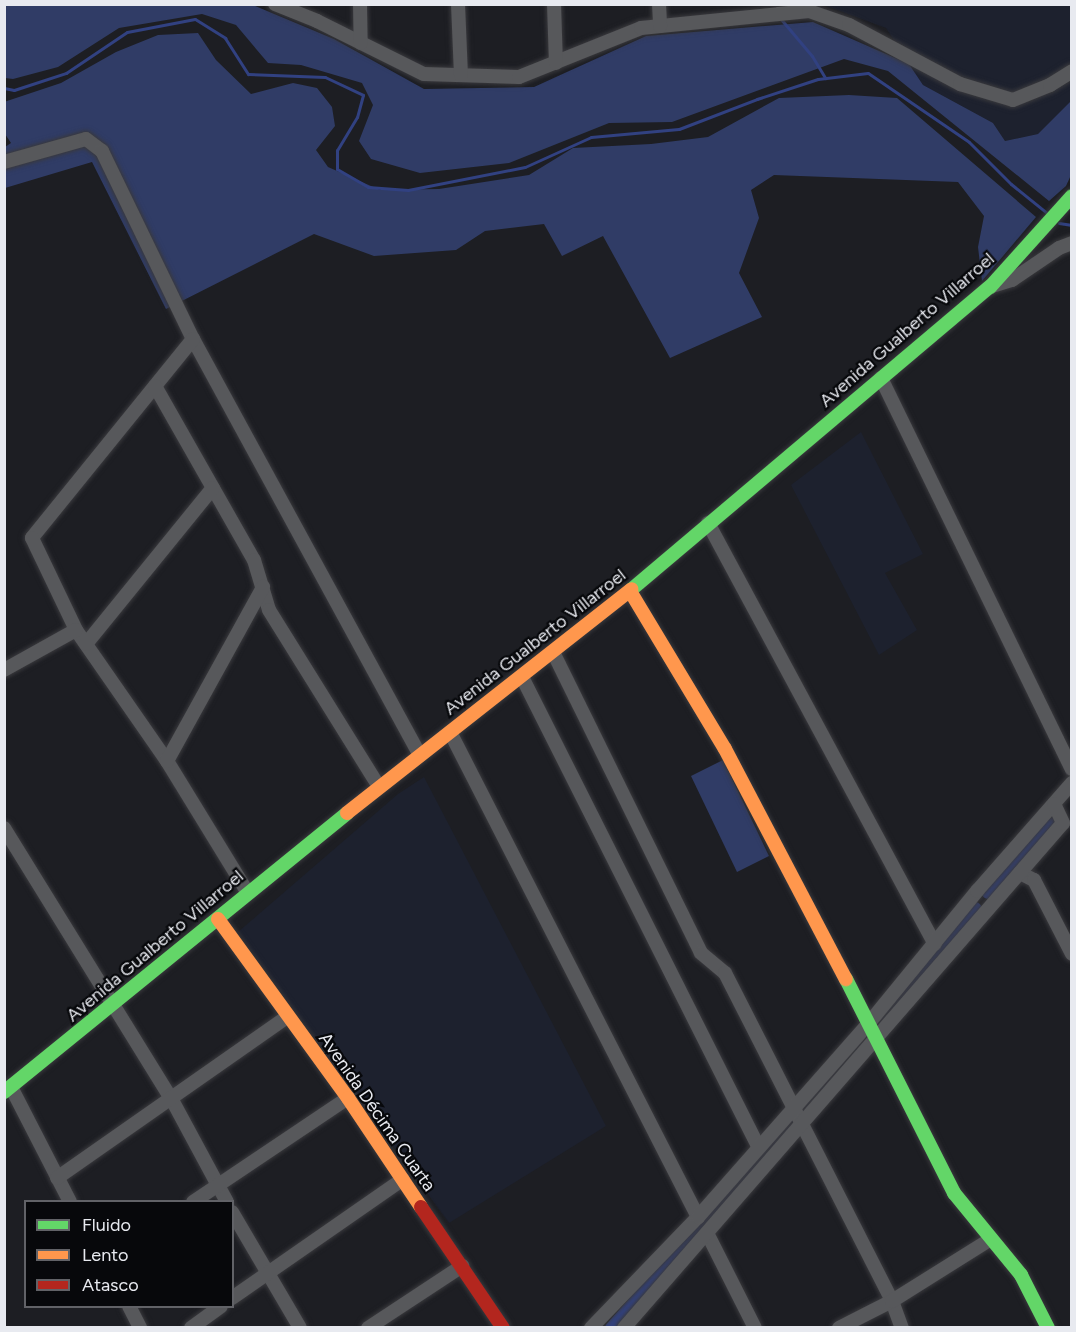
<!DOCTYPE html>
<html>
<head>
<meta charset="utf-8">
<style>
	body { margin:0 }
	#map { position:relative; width:1076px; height:1332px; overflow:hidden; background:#1d1e23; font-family:Figtree,sans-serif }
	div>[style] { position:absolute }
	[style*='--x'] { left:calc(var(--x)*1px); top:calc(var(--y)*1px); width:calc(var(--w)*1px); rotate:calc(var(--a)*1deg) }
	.built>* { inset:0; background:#1d212e }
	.green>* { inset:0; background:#303c66 }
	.stream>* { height:3px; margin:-1.5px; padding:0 1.5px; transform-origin:1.5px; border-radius:1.5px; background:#314181 }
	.canal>* { height:12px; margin:-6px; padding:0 6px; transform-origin:6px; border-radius:6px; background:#314181 }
	.roads { filter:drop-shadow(0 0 2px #39393d) drop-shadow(0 0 2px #39393d) }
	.street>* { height:14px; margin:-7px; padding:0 7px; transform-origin:7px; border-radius:7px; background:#57585b }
	.fast>* { height:14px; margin:-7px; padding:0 7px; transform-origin:7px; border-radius:7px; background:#63d668 }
	.slow>* { height:14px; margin:-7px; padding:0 7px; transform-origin:7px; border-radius:7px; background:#ff974d }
	.jam>* { height:14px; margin:-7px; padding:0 7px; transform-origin:7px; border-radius:7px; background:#b3261e }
	span { translate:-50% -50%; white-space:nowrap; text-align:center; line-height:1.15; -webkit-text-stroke:4.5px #07080b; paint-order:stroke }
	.street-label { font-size:18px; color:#e8eaf0 }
	.frame { position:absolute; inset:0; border:6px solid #e8eaf0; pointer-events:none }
	.legend { position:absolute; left:24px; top:1200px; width:210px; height:108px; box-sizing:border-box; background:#07080b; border:2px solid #616267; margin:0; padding:8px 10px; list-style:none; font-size:18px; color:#e8eaf0 }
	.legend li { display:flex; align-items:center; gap:12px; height:30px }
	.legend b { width:30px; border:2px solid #616267 }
</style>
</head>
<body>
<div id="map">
	<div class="built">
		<div style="clip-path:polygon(824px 5px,1071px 5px,1071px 101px,1038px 134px,1005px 141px,993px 123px,923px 85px,886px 28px)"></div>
		<div style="clip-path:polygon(861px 432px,923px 554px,885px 573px,917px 630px,879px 655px,791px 485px)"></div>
		<div style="clip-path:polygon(424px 777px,606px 1126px,449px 1223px,238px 932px,398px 794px)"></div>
	</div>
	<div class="green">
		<div style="clip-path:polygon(5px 5px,253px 5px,334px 39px,424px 89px,534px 87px,646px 36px,813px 22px,909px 64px,923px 85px,993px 123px,1005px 141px,1038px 134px,1071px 101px,1071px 175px,1066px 186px,1049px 201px,888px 71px,844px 59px,672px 122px,609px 123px,509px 163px,420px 173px,371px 159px,359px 141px,373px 105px,362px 83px,301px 65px,268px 63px,236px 25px,202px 14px,119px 28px,58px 67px,13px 79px,5px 78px)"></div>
		<div style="clip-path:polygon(198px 33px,216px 60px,251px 94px,293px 83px,317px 88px,332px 107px,335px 126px,316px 150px,328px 167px,380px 190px,439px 189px,529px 175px,573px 148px,651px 144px,708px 137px,779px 98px,849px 95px,897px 98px,1036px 217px,982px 281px,978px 247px,984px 216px,958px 182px,774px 175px,751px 190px,759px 218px,739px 273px,762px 317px,670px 358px,603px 236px,562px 256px,544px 224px,485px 231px,456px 250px,374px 256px,314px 234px,166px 309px,92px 162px,5px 188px,5px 147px,11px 143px,5px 134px,4px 102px,61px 83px,116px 52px,158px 35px)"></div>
		<div style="clip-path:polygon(723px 760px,769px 856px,737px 872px,691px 776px)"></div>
	</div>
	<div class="stream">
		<div style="--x:780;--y:18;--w:50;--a:49.9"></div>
		<div style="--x:812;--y:56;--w:26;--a:59"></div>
		<div style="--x:4;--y:88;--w:10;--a:11"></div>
		<div style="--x:14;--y:90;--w:55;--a:-18.1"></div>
		<div style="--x:66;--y:73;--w:73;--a:-33.9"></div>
		<div style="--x:127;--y:32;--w:69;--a:-10.8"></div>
		<div style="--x:195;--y:19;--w:36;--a:32"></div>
		<div style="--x:225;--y:38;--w:43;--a:57.4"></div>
		<div style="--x:248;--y:74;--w:77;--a:2.2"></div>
		<div style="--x:325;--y:77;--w:42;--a:25.3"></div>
		<div style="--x:363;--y:95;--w:23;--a:105"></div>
		<div style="--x:357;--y:117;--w:39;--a:121"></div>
		<div style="--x:337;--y:150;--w:19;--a:90"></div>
		<div style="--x:337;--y:169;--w:36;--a:30"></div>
		<div style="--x:368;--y:187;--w:40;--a:4.3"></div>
		<div style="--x:408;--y:190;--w:119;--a:-11.1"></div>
		<div style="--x:525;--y:167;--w:72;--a:-24.4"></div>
		<div style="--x:591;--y:137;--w:88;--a:-5.2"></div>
		<div style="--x:679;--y:129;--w:84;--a:-21"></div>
		<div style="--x:757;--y:99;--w:64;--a:-18.2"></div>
		<div style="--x:818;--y:79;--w:50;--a:-6.8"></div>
		<div style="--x:868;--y:73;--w:122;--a:34.3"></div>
		<div style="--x:969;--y:142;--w:59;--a:45"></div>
		<div style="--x:1011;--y:184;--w:46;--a:38.9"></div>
		<div style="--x:1059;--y:223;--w:13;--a:9"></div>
	</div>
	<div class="canal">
		<div style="--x:988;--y:893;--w:96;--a:-49.2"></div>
		<div style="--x:876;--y:1027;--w:155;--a:-50"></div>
		<div style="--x:804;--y:1110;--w:91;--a:-49"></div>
		<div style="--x:611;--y:1328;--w:271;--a:-48.4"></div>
	</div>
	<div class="roads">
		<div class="street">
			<div style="--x:275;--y:4;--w:45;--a:22"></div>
			<div style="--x:317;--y:21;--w:119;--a:26.4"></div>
			<div style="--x:424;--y:74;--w:95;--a:1.8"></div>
			<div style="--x:519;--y:77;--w:131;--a:-21.9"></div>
			<div style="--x:641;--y:28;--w:169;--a:-5.8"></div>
			<div style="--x:809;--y:11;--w:42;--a:19.3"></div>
			<div style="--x:849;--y:25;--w:126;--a:28"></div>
			<div style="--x:960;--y:84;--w:55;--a:16.8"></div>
			<div style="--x:1013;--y:100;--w:40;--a:-22"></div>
			<div style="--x:1050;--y:85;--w:26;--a:-32"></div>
			<div style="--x:360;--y:4;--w:39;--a:89"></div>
			<div style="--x:458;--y:4;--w:71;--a:87.6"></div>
			<div style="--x:554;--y:4;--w:59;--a:88.1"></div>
			<div style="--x:659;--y:4;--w:22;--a:87"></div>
			<div style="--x:4;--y:162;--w:85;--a:-15.7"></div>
			<div style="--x:86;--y:139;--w:20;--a:37"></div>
			<div style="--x:102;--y:151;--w:209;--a:64.2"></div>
			<div style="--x:193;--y:339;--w:474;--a:61.4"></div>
			<div style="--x:992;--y:286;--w:21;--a:-17"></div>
			<div style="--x:1012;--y:280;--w:57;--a:-34.2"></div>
			<div style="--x:1059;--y:248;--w:14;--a:-21"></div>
			<div style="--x:193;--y:339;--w:256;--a:129"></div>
			<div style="--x:32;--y:538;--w:102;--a:64.4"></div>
			<div style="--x:76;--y:630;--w:160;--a:55.2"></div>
			<div style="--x:167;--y:761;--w:155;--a:58.5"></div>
			<div style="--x:881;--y:378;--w:435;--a:64"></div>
			<div style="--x:155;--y:386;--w:200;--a:60.4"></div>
			<div style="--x:254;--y:560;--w:52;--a:73.3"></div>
			<div style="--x:269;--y:610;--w:208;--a:58.1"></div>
			<div style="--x:708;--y:523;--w:478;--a:61.7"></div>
			<div style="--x:86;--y:644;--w:201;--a:-50.9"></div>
			<div style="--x:553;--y:652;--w:335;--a:63.8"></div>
			<div style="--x:701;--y:953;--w:31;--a:40"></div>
			<div style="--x:725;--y:973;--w:368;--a:63"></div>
			<div style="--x:892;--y:1301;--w:29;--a:70"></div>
			<div style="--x:4;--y:670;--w:82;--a:-29.1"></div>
			<div style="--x:522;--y:677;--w:525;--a:63.29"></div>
			<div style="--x:450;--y:732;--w:545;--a:62.92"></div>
			<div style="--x:167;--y:761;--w:199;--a:-61.1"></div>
			<div style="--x:4;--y:828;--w:317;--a:58.3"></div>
			<div style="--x:171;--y:1098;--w:118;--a:61.7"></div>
			<div style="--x:1020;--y:873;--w:16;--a:27"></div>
			<div style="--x:1034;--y:880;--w:83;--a:62.8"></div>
			<div style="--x:11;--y:1087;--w:129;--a:62.8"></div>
			<div style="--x:57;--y:1178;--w:282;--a:-35"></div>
			<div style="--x:193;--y:1202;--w:187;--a:-33.9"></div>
			<div style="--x:232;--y:1212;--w:134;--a:59.6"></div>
			<div style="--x:707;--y:1233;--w:106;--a:63.2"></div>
			<div style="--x:232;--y:1298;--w:208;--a:-34.8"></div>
			<div style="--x:129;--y:1306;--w:25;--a:63"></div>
			<div style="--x:191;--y:1328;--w:37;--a:-36"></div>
			<div style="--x:368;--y:1328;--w:113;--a:-33.4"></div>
			<div style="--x:591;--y:1328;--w:154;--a:-46.1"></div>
			<div style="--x:698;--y:1217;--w:259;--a:-48.6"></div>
			<div style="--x:869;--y:1023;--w:171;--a:-50.7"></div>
			<div style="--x:977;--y:891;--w:144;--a:-48.7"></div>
			<div style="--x:624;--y:1328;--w:669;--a:-49"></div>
			<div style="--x:1063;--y:823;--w:21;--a:-115"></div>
			<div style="--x:839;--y:1328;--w:59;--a:-27"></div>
			<div style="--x:892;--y:1301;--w:117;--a:-32.1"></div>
		</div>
		<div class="fast">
			<div style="--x:632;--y:589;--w:468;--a:-40.2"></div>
			<div style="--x:990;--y:287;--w:122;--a:-48"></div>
			<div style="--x:846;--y:979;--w:240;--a:63.2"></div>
			<div style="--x:954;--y:1193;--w:106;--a:50.7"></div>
			<div style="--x:1021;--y:1275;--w:59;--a:63"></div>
			<div style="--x:4;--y:1092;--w:442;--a:-39.1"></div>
		</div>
		<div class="slow">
			<div style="--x:630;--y:591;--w:184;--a:59"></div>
			<div style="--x:725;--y:749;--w:260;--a:62.3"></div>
			<div style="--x:347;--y:813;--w:362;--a:-38.2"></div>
			<div style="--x:218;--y:919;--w:221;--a:54"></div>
			<div style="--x:348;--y:1098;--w:131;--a:56.2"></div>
		</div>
		<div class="jam">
			<div style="--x:421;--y:1207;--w:146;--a:55.9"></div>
		</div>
	</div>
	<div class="street-label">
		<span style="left:907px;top:330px;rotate:-41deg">Avenida Gualberto Villarroel</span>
		<span style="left:535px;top:642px;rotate:-38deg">Avenida Gualberto Villarroel</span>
		<span style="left:155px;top:946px;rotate:-40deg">Avenida Gualberto Villarroel</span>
		<span style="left:377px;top:1112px;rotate:55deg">Avenida Décima Cuarta</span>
	</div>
	<div class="frame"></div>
	<ul class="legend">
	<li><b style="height:8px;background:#63d668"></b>Fluido</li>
	<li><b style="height:8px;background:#ff974d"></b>Lento</li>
	<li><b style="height:8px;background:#b3261e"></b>Atasco</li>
	</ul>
</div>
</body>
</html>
